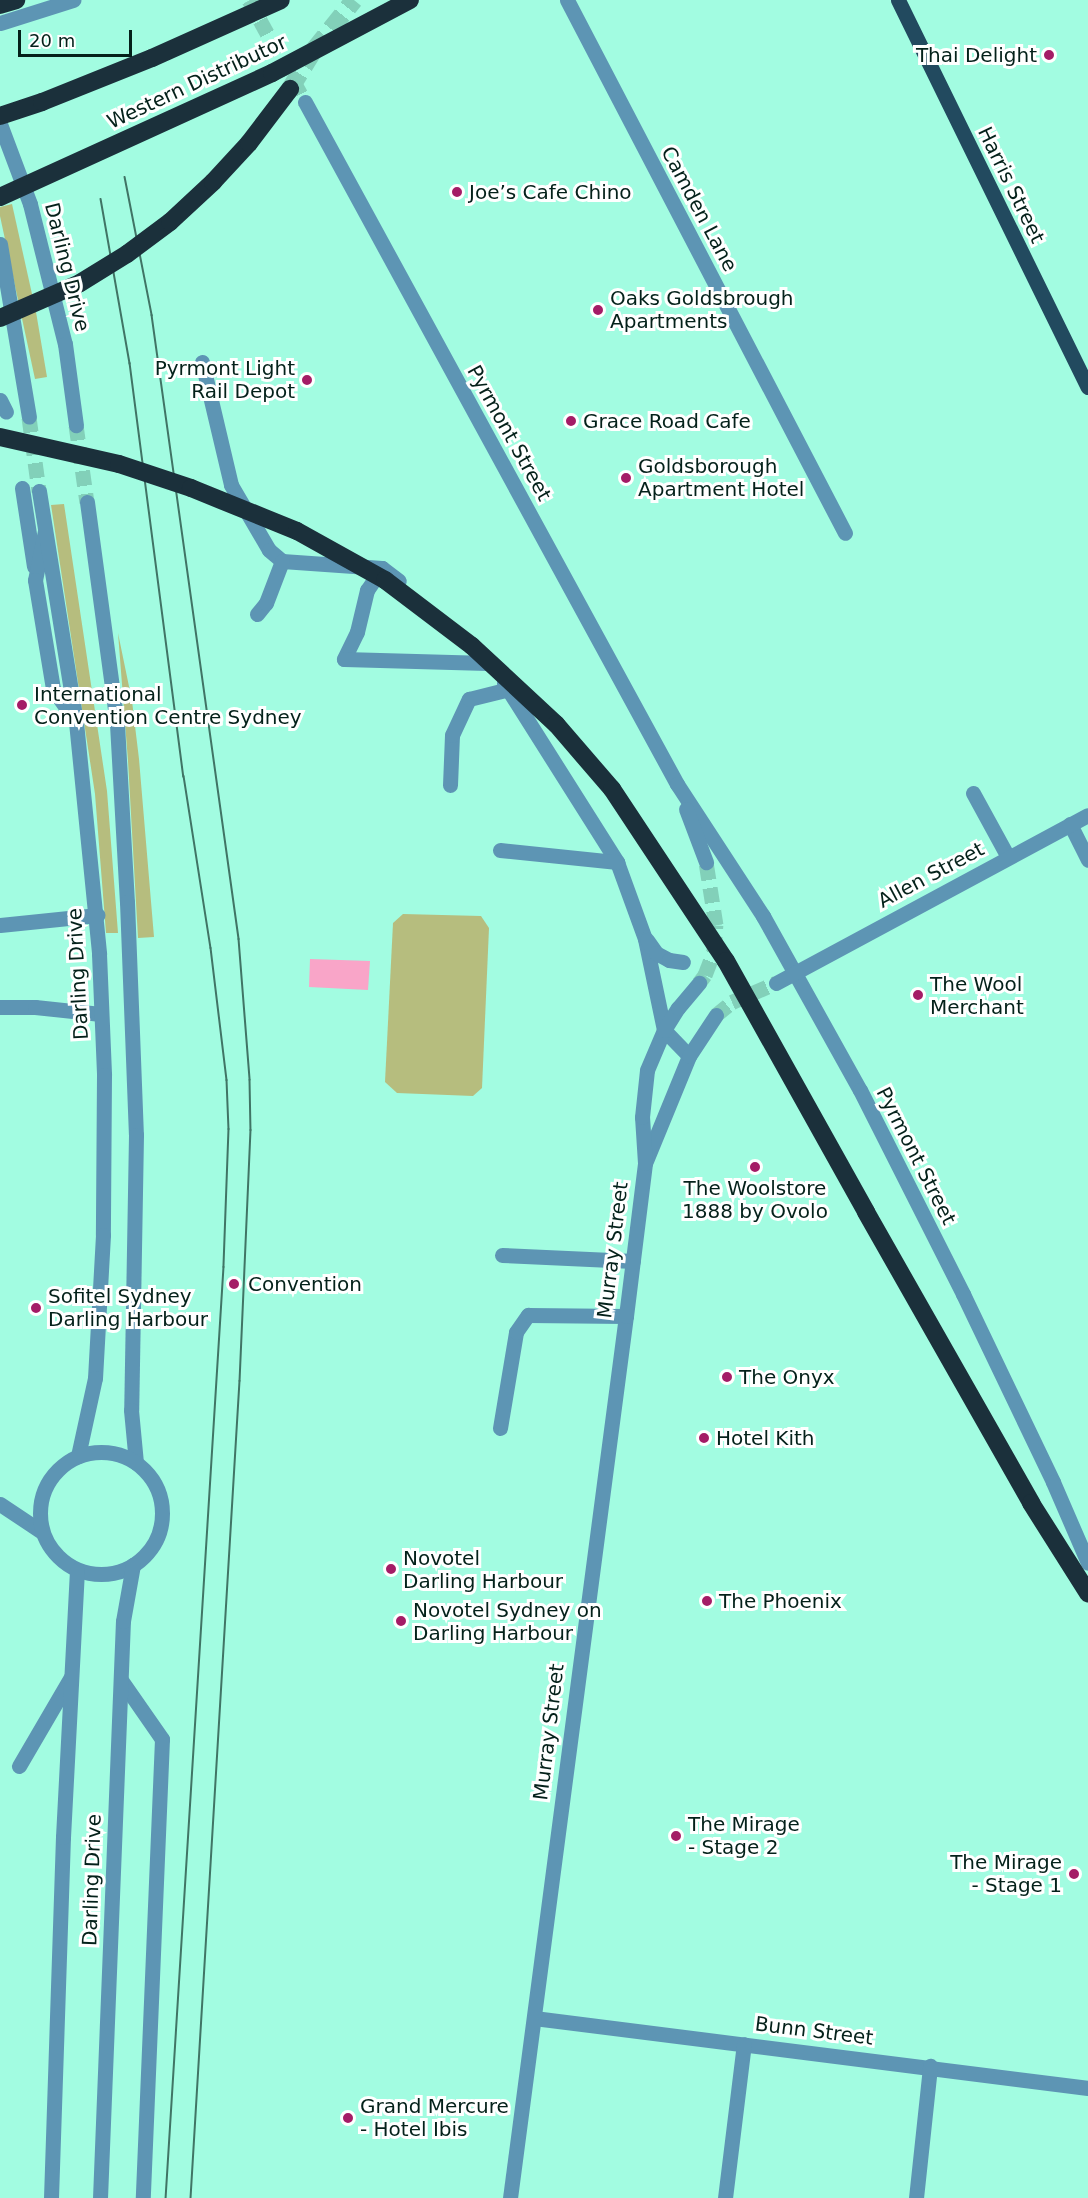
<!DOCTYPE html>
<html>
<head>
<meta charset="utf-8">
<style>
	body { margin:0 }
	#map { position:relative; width:1088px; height:2198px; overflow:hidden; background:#a2fce1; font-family:"DejaVu Sans",sans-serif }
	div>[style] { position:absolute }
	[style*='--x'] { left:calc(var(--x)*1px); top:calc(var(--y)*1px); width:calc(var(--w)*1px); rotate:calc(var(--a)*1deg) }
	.green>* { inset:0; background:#b6bd7e }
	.water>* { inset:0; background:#f9a5c8 }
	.minor-tunnel>* { height:15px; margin-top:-7.5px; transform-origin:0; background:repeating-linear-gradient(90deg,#82d0b9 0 15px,transparent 0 23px) }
	.tertiary-tunnel>* { height:15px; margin-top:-7.5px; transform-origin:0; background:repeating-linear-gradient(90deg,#82d0b9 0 15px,transparent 0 23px) }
	.motorway-tunnel>* { height:18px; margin-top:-9px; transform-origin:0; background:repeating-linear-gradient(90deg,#82d0b9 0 18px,transparent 0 27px) }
	.service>* { height:15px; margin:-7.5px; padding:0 7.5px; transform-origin:7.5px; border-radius:7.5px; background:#5d95b4 }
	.minor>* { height:15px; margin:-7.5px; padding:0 7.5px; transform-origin:7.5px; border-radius:7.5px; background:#5d95b4 }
	.tertiary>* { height:15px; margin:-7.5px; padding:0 7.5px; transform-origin:7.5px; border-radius:7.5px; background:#5d95b4 }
	.tertiary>.ring { margin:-7.5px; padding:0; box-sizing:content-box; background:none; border:15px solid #5d95b4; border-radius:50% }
	.primary>* { height:15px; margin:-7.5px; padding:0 7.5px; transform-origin:7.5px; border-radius:7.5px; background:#224a5f }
	.motorway>* { height:18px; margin:-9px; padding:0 9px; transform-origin:9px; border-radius:9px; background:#1b303b }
	.tram>* { height:1.5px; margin:-0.75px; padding:0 0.75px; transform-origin:0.75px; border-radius:0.75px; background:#407465 }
	.service-bridge>* { height:15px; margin:-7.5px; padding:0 7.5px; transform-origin:7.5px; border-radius:7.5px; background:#5d95b4 }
	.motorway-bridge>* { height:18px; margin:-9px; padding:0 9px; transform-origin:9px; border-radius:9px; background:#1b303b }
	.dots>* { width:16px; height:16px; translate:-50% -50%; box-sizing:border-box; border:3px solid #fff; border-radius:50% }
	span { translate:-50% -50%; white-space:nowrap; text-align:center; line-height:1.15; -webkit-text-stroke:6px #fff; paint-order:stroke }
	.poi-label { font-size:20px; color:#04211a }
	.right { translate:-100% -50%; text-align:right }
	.left { translate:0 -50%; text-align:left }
	.street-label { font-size:20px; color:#04211a }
	.scale { position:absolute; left:18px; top:30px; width:114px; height:27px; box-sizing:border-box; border:3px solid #04211a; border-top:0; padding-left:8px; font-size:18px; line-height:21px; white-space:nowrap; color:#04211a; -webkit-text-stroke:4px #fff; paint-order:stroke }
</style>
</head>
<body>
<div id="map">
	<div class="green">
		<div style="clip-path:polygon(12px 204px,36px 312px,47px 377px,35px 379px,0 216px,0 207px)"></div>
		<div style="clip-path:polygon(64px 504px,107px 791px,118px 933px,106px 933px,95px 794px,51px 505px)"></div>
		<div style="clip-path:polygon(118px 633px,132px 701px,139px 759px,154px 937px,138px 938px,128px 761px)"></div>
		<div style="clip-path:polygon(403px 914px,481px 916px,489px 928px,482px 1088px,473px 1096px,397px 1093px,385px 1082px,393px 923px)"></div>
	</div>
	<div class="water">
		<div style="clip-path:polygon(310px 959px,370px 961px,368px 990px,309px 987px)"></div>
	</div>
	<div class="minor-tunnel">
		<div style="--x:249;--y:0;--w:116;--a:61.2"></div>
		<div style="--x:699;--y:983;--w:10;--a:-53"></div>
		<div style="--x:705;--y:975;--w:26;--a:-69"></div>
		<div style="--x:714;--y:951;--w:26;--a:-86"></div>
		<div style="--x:716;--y:925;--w:64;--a:-99"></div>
		<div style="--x:716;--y:1015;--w:21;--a:-39"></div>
		<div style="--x:732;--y:1002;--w:48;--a:-23.4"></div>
	</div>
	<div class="tertiary-tunnel">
		<div style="--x:29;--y:417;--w:75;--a:82.3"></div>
		<div style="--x:76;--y:425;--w:78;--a:81.9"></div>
	</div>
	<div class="motorway-tunnel">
		<div style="--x:290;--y:89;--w:46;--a:-58.4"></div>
		<div style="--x:314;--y:50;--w:64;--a:-51.3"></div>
	</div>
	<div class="service">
		<div style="--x:567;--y:0;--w:601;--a:62.45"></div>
		<div style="--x:202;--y:362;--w:126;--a:76.7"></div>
		<div style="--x:231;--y:485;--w:75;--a:59.7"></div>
		<div style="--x:269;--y:550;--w:17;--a:40"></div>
		<div style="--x:282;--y:561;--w:100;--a:4"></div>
		<div style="--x:382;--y:568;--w:21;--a:37"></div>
		<div style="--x:0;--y:400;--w:13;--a:63"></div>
		<div style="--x:22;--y:488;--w:79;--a:81.3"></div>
		<div style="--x:45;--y:531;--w:50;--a:101.5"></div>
		<div style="--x:35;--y:580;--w:110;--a:80.6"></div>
		<div style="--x:53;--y:689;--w:40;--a:55.1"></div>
		<div style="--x:382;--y:568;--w:27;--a:124"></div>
		<div style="--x:367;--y:590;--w:43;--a:103.4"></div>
		<div style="--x:357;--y:632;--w:30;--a:116"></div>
		<div style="--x:344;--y:659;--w:143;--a:1.6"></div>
		<div style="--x:257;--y:614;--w:14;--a:-51"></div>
		<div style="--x:266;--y:603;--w:45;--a:-69.1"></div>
		<div style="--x:504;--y:683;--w:212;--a:57.7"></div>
		<div style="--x:617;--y:862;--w:82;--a:70"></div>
		<div style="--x:645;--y:939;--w:93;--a:78.2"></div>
		<div style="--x:450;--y:785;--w:50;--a:-87.7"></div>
		<div style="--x:452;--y:735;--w:40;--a:-65"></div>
		<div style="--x:469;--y:699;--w:41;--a:-14"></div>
		<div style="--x:973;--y:793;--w:73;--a:61.3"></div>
		<div style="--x:500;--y:850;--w:118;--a:5.9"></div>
		<div style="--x:0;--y:925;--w:98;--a:-5.9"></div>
		<div style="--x:647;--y:940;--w:16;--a:55"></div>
		<div style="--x:656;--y:953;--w:15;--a:28"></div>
		<div style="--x:669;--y:960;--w:14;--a:8"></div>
		<div style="--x:0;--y:1007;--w:35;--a:0"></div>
		<div style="--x:35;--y:1007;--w:66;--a:6.1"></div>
		<div style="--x:502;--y:1255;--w:131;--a:2.6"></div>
		<div style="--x:500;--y:1428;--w:97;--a:-80.5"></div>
		<div style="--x:516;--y:1332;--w:21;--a:-55"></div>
		<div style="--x:528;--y:1315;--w:98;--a:0.6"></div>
		<div style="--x:0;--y:1504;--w:50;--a:33.7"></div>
		<div style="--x:121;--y:1680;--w:72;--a:55.2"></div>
		<div style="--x:162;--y:1739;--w:459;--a:92.4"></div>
		<div style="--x:19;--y:1766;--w:103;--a:-59.7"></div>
	</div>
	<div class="minor">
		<div style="--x:305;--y:102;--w:777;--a:61.39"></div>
		<div style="--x:677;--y:784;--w:158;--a:56.9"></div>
		<div style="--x:763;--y:916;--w:199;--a:60.9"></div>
		<div style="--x:860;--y:1090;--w:229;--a:63.2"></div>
		<div style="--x:963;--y:1294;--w:208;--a:64.4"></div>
		<div style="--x:1053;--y:1482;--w:88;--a:66.6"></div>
		<div style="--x:686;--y:809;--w:57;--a:69.3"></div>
		<div style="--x:1070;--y:824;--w:40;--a:63.4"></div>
		<div style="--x:776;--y:983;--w:354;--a:-28.3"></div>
		<div style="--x:664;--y:1030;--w:36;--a:46"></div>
		<div style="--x:646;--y:1161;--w:113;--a:-67.7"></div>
		<div style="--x:689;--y:1056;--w:49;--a:-56.6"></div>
		<div style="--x:534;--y:2018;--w:558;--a:7.2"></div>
		<div style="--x:510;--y:2198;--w:890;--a:-82.51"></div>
		<div style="--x:626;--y:1316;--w:154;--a:-82.9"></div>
		<div style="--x:645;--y:1163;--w:46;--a:-93.7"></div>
		<div style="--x:642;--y:1117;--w:47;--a:-83.9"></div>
		<div style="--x:647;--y:1070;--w:43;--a:-67"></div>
		<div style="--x:664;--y:1030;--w:26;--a:-58"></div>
		<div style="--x:678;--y:1008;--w:33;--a:-50"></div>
		<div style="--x:725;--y:2198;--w:155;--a:-83"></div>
		<div style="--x:916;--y:2198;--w:133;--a:-83.9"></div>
	</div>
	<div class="tertiary">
		<div style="--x:0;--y:124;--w:85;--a:69.4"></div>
		<div style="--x:30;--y:204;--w:144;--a:76"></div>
		<div style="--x:65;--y:344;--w:82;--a:82.3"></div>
		<div style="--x:0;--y:244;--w:175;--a:80.5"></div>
		<div style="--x:39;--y:491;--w:234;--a:80.9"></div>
		<div style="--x:76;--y:722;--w:233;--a:84.3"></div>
		<div style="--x:99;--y:954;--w:121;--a:87.6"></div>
		<div style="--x:104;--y:1075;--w:160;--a:90.4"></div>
		<div style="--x:103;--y:1235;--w:143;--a:93.2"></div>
		<div style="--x:95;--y:1378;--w:80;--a:102.3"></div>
		<div style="--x:87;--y:502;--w:224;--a:82.3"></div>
		<div style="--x:117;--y:724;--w:178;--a:86.8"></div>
		<div style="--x:127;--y:902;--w:233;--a:87.8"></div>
		<div style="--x:136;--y:1135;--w:275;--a:91"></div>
		<div style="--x:131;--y:1410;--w:53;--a:84.6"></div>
		<div class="ring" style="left:40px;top:1452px;width:107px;height:107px"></div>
		<div style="--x:51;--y:2198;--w:361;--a:-88.1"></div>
		<div style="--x:63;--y:1837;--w:267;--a:-87"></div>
		<div style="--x:100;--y:2198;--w:577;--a:-87.72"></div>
		<div style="--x:123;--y:1621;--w:57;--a:-79.9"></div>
	</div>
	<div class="primary">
		<div style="--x:898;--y:0;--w:431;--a:63.9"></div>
	</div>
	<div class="motorway">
		<div style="--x:0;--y:5;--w:17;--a:-17"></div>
		<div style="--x:866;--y:1212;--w:335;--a:60.4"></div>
		<div style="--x:1031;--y:1503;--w:107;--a:57.7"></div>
	</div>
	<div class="tram">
		<div style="--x:125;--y:177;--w:141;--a:78.9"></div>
		<div style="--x:152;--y:315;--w:630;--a:82.06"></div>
		<div style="--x:239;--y:939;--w:141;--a:85.5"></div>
		<div style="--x:250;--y:1080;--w:50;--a:88.9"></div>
		<div style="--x:251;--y:1130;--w:251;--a:92.5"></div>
		<div style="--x:240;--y:1381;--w:818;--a:93.43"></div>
		<div style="--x:101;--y:199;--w:167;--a:80"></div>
		<div style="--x:130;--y:363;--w:417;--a:82.6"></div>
		<div style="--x:184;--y:776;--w:174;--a:81.1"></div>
		<div style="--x:211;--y:948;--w:133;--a:83.1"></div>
		<div style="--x:227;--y:1080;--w:49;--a:87.7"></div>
		<div style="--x:229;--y:1129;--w:138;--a:92.1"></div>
		<div style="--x:224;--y:1267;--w:933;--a:93.56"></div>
	</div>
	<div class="service-bridge">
		<div style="--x:0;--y:23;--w:77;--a:-17.5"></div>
	</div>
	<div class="motorway-bridge">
		<div style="--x:0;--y:116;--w:44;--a:-18.4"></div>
		<div style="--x:42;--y:102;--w:118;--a:-21.8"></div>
		<div style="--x:152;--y:58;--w:141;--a:-24.2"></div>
		<div style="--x:0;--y:197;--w:299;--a:-24.5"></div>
		<div style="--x:272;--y:73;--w:156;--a:-27.9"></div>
		<div style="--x:0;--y:318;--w:87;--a:-23.6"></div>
		<div style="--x:80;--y:283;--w:55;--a:-31.7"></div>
		<div style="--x:127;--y:254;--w:54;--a:-36.7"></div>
		<div style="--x:170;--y:222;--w:59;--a:-42.9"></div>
		<div style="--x:213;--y:182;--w:53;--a:-47.3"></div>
		<div style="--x:249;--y:143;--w:68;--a:-52.8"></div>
		<div style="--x:0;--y:437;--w:122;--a:12.8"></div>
		<div style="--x:119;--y:464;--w:76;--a:18.4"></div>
		<div style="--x:191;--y:488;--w:114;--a:22.1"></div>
		<div style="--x:297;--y:531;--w:101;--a:29.1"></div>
		<div style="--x:385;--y:580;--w:109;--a:37.2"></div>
		<div style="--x:472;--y:646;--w:115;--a:42.9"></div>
		<div style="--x:556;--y:724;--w:86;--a:49.3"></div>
		<div style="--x:612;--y:789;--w:206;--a:56.5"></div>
		<div style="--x:726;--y:961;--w:287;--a:60.8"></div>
	</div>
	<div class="dots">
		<div style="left:1049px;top:55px;background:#a41c66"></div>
		<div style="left:457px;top:192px;background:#a41c66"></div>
		<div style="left:598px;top:310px;background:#a41c66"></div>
		<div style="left:307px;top:380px;background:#a41c66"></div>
		<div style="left:571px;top:421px;background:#a41c66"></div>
		<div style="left:626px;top:478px;background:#a41c66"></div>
		<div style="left:22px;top:705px;background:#a41c66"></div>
		<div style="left:918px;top:995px;background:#a41c66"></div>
		<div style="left:755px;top:1167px;background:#a41c66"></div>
		<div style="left:234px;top:1284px;background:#a41c66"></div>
		<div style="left:36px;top:1308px;background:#a41c66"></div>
		<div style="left:727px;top:1377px;background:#a41c66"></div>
		<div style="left:704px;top:1438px;background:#a41c66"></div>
		<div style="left:391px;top:1569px;background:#a41c66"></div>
		<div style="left:707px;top:1601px;background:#a41c66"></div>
		<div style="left:401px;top:1621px;background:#a41c66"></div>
		<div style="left:676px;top:1836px;background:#a41c66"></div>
		<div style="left:1074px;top:1874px;background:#a41c66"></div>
		<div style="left:348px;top:2118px;background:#a41c66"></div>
	</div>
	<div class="poi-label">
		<span class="right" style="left:1037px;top:55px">Thai Delight</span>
		<span class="left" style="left:469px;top:192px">Joe’s Cafe Chino</span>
		<span class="left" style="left:610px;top:310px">Oaks Goldsbrough<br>Apartments</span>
		<span class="right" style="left:295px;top:380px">Pyrmont Light<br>Rail Depot</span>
		<span class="left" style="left:583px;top:421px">Grace Road Cafe</span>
		<span class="left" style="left:638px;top:478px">Goldsborough<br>Apartment Hotel</span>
		<span class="left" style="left:34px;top:706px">International<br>Convention Centre Sydney</span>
		<span class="left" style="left:930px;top:996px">The Wool<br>Merchant</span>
		<span style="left:755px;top:1200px">The Woolstore<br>1888 by Ovolo</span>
		<span class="left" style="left:248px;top:1284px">Convention</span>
		<span class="left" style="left:48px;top:1308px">Sofitel Sydney<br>Darling Harbour</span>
		<span class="left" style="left:739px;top:1377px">The Onyx</span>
		<span class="left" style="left:716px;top:1438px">Hotel Kith</span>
		<span class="left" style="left:403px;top:1570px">Novotel<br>Darling Harbour</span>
		<span class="left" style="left:719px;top:1601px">The Phoenix</span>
		<span class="left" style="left:413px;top:1622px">Novotel Sydney on<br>Darling Harbour</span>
		<span class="left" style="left:688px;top:1836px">The Mirage<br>- Stage 2</span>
		<span class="right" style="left:1062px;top:1874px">The Mirage<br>- Stage 1</span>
		<span class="left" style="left:360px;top:2118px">Grand Mercure<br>- Hotel Ibis</span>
	</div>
	<div class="street-label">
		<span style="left:197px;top:82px;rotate:-25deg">Western Distributor</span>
		<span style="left:1011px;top:185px;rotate:64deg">Harris Street</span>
		<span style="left:699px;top:209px;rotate:62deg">Camden Lane</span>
		<span style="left:67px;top:267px;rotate:76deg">Darling Drive</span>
		<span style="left:509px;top:433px;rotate:61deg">Pyrmont Street</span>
		<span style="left:931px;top:875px;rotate:-28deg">Allen Street</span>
		<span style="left:78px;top:974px;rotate:-93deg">Darling Drive</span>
		<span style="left:916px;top:1156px;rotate:63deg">Pyrmont Street</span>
		<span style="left:613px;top:1250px;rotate:-83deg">Murray Street</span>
		<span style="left:549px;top:1732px;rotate:-83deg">Murray Street</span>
		<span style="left:92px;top:1880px;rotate:-88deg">Darling Drive</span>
		<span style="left:814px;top:2031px;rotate:7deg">Bunn Street</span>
	</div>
	<div class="scale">20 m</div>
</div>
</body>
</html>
